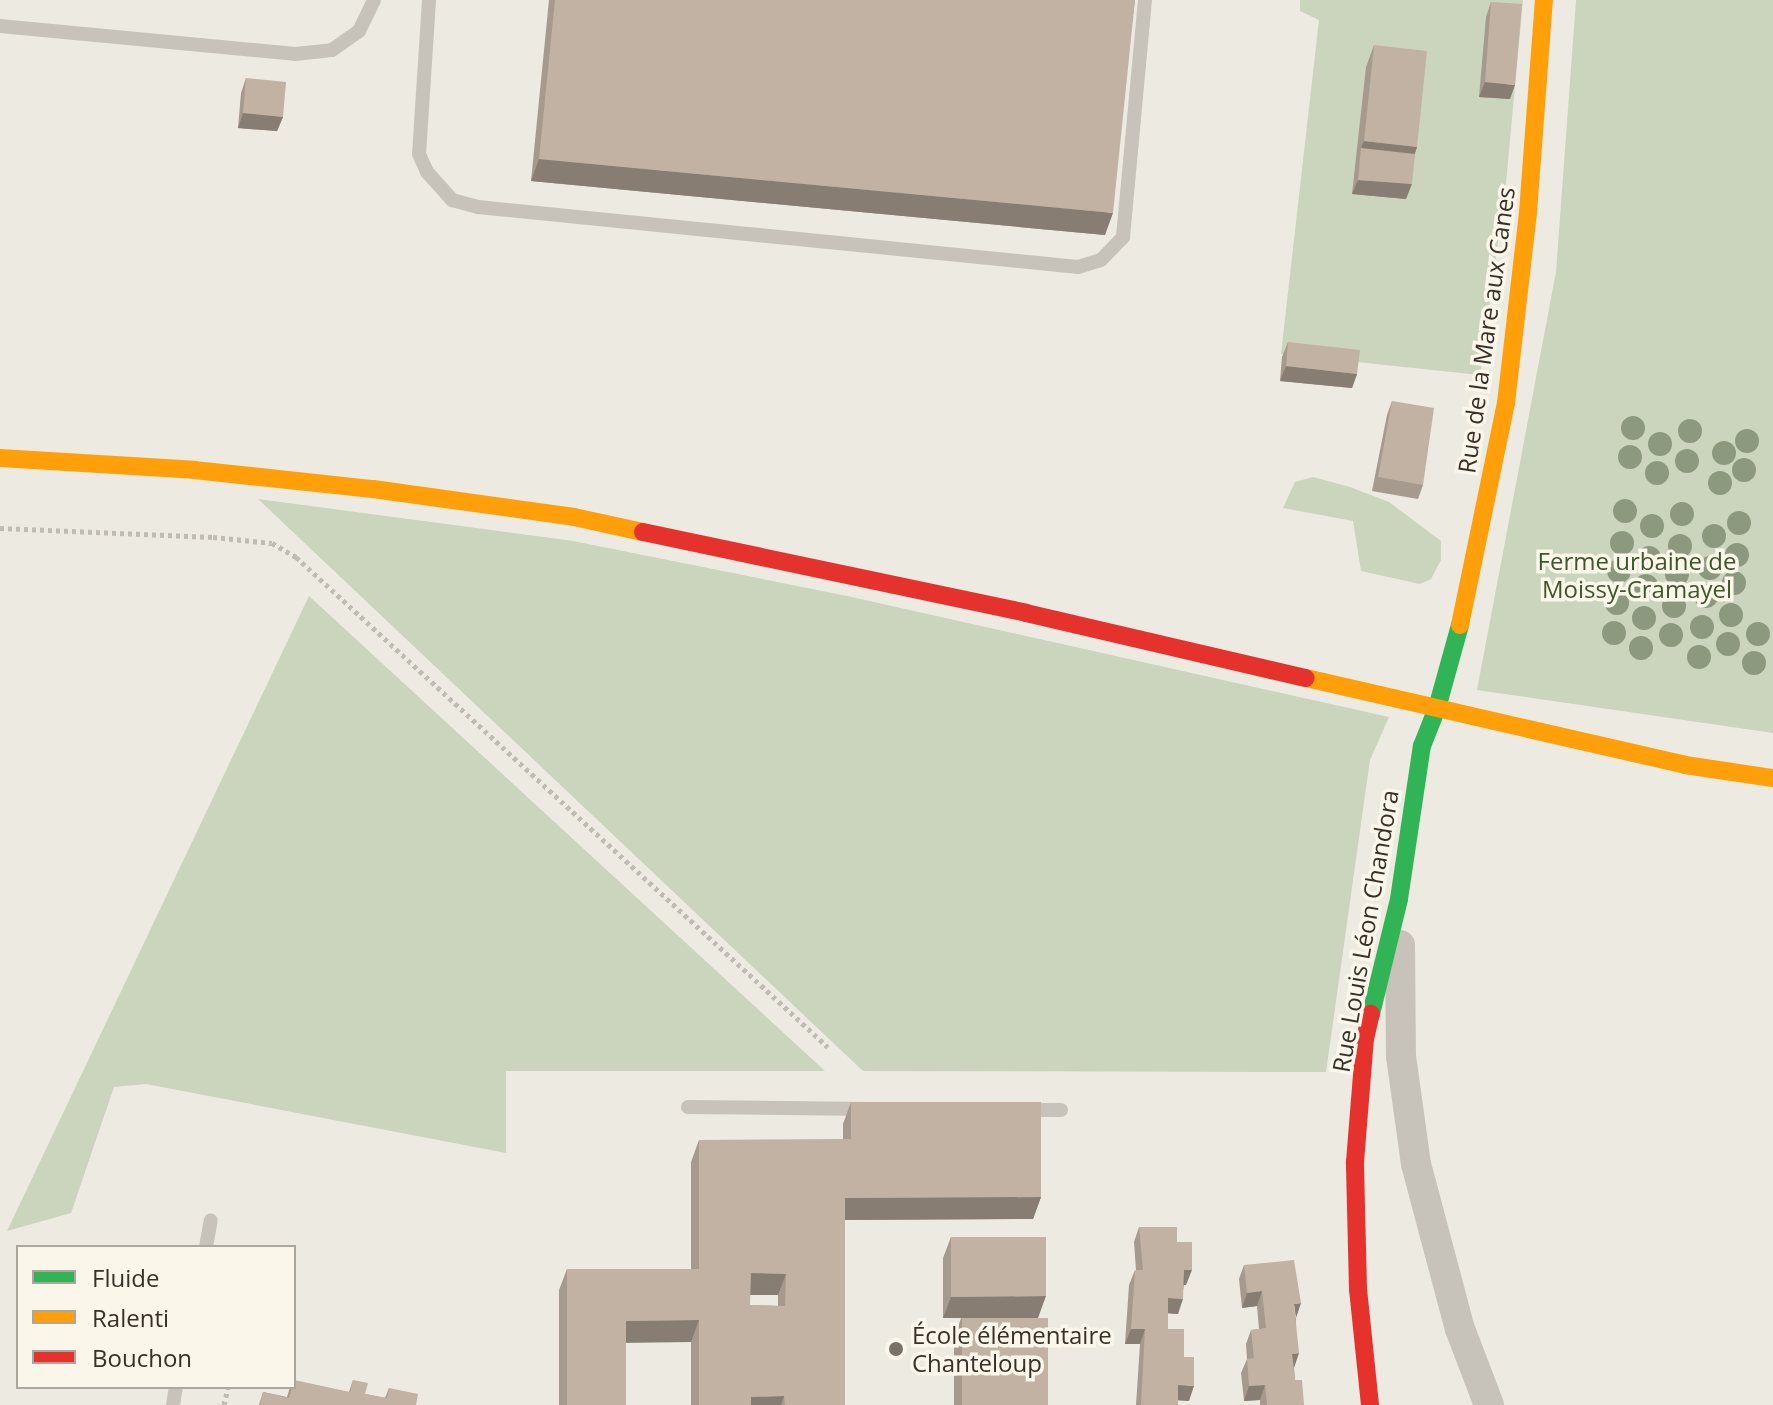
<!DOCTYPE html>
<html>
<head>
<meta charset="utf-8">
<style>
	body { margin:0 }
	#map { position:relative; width:1773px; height:1405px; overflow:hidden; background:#edeae2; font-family:"Open Sans",sans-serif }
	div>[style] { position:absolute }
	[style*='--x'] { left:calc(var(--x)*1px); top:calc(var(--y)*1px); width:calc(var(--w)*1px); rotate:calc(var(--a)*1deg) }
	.green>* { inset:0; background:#cbd4bc }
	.path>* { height:5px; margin-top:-2.5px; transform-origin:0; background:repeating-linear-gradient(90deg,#c0bbb3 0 4px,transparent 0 8px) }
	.lane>* { height:14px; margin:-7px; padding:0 7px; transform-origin:7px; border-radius:7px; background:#c7c3bb }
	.street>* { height:30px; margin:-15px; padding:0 15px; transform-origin:15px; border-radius:15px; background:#c7c3bb }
	.fast>* { height:18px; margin:-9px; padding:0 9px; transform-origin:9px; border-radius:9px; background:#30b455 }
	.slow>* { height:18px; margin:-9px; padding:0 9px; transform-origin:9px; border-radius:9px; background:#ff9f0a }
	.jam>* { height:18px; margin:-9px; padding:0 9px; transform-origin:9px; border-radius:9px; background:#e5322d }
	.trees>* { width:24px; height:24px; margin:-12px; border-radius:50%; background:#8d997e }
	.wall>* { inset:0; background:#a6998d }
	.shaded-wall>* { inset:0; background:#877d73 }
	.building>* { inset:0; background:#c1b2a4 }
	.dots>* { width:22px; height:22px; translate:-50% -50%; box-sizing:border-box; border:4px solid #faf6ea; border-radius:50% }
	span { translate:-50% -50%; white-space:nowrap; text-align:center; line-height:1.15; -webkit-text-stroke:7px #faf6ea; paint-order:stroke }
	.street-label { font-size:24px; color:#383029 }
	.park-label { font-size:24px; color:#3f562c }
	.poi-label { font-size:24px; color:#383029 }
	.left { translate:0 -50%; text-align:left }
	.legend { position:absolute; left:16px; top:1245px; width:280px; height:144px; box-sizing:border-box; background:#faf6ea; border:2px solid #aca79d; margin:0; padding:10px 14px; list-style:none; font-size:24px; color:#383029 }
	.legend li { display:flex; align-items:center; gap:16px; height:40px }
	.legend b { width:40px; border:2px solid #aca79d }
</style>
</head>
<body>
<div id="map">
	<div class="green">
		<div style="clip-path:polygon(1300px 0,1523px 0,1506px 183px,1480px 375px,1281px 354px,1319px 20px,1300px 11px)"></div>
		<div style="clip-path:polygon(1576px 0,1773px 0,1773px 733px,1477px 690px,1556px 272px)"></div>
		<div style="clip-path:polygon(1313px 477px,1350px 487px,1389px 502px,1441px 541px,1441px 560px,1431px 579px,1420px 584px,1361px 571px,1353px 521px,1283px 508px,1295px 482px)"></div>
		<div style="clip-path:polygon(258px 499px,573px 541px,847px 596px,1389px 717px,1370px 760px,1326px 1072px,863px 1071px)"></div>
		<div style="clip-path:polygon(309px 596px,825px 1071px,506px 1071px,506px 1153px,146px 1084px,114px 1087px,71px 1213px,7px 1231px)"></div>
	</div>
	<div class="path">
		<div style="--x:0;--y:528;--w:213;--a:2.4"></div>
		<div style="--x:213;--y:537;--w:59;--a:5.8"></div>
		<div style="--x:272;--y:543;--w:28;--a:30"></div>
		<div style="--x:296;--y:557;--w:723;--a:42.65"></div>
		<div style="--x:224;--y:1405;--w:18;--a:-77"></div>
	</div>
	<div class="lane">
		<div style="--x:429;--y:0;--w:154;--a:93.7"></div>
		<div style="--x:419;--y:154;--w:20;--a:66"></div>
		<div style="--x:427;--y:172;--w:38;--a:48"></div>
		<div style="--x:452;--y:200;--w:27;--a:15"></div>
		<div style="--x:478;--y:207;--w:603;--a:5.71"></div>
		<div style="--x:1078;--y:267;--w:24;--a:-17"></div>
		<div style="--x:1101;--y:260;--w:32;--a:-46"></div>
		<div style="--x:1123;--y:237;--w:238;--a:-84.7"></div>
		<div style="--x:0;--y:26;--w:296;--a:5.4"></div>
		<div style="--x:295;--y:54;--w:37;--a:-6"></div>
		<div style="--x:332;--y:50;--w:33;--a:-35"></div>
		<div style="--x:359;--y:31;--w:34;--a:-64"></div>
		<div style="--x:688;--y:1107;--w:181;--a:0.6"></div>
		<div style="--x:1021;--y:1110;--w:40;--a:0"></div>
		<div style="--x:206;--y:1247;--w:27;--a:-80"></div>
		<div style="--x:173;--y:1405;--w:18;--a:-81"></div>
	</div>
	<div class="street">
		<div style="--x:1400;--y:945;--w:111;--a:89.5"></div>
		<div style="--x:1401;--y:1056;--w:109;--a:82.1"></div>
		<div style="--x:1416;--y:1164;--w:171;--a:75.1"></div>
		<div style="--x:1460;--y:1329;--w:81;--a:69.1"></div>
	</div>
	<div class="fast">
		<div style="--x:1371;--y:1014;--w:118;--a:-76.3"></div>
		<div style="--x:1399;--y:899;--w:155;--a:-81.5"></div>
		<div style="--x:1422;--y:746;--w:41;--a:-68.5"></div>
		<div style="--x:1437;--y:708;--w:86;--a:-74.5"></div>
	</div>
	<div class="slow">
		<div style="--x:0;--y:458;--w:194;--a:3.5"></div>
		<div style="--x:194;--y:470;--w:180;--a:6.1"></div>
		<div style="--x:373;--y:489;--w:203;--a:7.9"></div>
		<div style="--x:574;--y:517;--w:71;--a:12.3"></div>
		<div style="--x:1460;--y:625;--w:227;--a:-78.3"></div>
		<div style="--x:1506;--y:403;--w:192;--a:-83.4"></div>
		<div style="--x:1528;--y:212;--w:213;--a:-85.7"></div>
		<div style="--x:1306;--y:678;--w:389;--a:12.9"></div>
		<div style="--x:1685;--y:765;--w:89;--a:8.4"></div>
	</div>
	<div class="jam">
		<div style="--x:643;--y:532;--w:391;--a:11.9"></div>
		<div style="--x:1026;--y:613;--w:287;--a:13.1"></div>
		<div style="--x:1370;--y:1405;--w:117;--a:-95.9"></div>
		<div style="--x:1358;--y:1289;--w:127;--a:-91.4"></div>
		<div style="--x:1355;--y:1162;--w:123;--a:-85.4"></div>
		<div style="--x:1365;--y:1039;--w:26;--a:-77"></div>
	</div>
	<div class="trees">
		<div style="left:1633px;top:428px"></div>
		<div style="left:1690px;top:431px"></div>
		<div style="left:1747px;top:441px"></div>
		<div style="left:1660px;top:444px"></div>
		<div style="left:1724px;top:453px"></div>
		<div style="left:1630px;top:457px"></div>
		<div style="left:1687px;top:461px"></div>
		<div style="left:1744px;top:470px"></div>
		<div style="left:1657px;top:473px"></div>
		<div style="left:1720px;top:483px"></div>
		<div style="left:1625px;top:511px"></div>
		<div style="left:1682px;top:514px"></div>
		<div style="left:1739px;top:523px"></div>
		<div style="left:1652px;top:526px"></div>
		<div style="left:1714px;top:536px"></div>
		<div style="left:1622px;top:543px"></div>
		<div style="left:1680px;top:546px"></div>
		<div style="left:1737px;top:555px"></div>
		<div style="left:1649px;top:558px"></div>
		<div style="left:1710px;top:568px"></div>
		<div style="left:1619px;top:571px"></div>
		<div style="left:1677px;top:574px"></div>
		<div style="left:1734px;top:583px"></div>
		<div style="left:1646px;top:586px"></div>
		<div style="left:1706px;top:596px"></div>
		<div style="left:1617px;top:603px"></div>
		<div style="left:1674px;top:606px"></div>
		<div style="left:1731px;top:615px"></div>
		<div style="left:1644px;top:618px"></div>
		<div style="left:1702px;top:627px"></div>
		<div style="left:1614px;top:633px"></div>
		<div style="left:1758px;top:634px"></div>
		<div style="left:1671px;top:635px"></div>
		<div style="left:1728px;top:644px"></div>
		<div style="left:1641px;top:648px"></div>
		<div style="left:1699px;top:657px"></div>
		<div style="left:1754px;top:663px"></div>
	</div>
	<div class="wall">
		<div style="clip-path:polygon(549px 0,1135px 0,1105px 235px,531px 181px)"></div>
		<div style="clip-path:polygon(1491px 2px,1510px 99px,1479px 97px,1486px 17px)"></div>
		<div style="clip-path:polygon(1374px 45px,1417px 147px,1415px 154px,1406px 199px,1352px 194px,1366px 67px)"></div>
		<div style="clip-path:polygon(246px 78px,283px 117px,277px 131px,238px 128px,241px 93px)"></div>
		<div style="clip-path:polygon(1288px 342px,1357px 374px,1352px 388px,1280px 381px,1282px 357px)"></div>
		<div style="clip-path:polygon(1392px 401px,1423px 485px,1418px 499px,1372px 491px,1387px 415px)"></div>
		<div style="clip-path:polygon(evenodd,851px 1102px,1041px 1197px,1033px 1219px,845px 1220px,845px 1405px,691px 1405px,691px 1342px,626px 1342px,626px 1405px,559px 1405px,559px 1290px,567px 1269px,691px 1269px,691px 1162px,699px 1140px,843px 1140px,843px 1124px,851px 1102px,750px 1295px,778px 1295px,778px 1306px,750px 1305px,750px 1295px)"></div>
		<div style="clip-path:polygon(1139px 1227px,1177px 1242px,1186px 1285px,1184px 1285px,1178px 1314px,1168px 1313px,1168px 1329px,1184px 1357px,1189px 1401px,1178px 1400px,1178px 1405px,1136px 1405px,1140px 1344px,1125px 1344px,1129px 1285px,1135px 1270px,1136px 1270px,1134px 1242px)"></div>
		<div style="clip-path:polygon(951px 1237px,1038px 1318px,1048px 1405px,954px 1405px,954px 1339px,961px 1318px,943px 1318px,943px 1258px)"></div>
		<div style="clip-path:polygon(1244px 1265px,1296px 1318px,1294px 1368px,1295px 1380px,1304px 1405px,1260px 1405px,1260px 1400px,1244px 1401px,1241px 1373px,1247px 1359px,1246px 1344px,1251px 1330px,1259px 1329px,1257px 1306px,1242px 1308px,1239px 1279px)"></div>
		<div style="clip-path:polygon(353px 1380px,365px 1394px,385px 1398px,389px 1388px,416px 1405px,259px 1405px,263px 1392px,287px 1397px,290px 1387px,349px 1392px)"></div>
	</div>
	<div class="shaded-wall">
		<div style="clip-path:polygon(1485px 82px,1515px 85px,1510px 99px,1479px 97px)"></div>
		<div style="clip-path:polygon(243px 113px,283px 117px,277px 131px,238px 128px)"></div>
		<div style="clip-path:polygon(1364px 141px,1417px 147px,1409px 169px,1361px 148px)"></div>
		<div style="clip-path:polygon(539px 159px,1113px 213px,1105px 235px,531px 181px)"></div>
		<div style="clip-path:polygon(1358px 180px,1412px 184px,1406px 199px,1352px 194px)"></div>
		<div style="clip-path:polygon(1286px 366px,1357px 374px,1352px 388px,1280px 381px)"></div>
		<div style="clip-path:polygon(1041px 1197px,1033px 1219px,837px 1220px,845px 1198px)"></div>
		<div style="clip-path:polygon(1184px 1270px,1192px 1270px,1186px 1285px,1178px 1285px)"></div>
		<div style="clip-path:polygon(751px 1273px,786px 1274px,778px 1295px,743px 1295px)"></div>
		<div style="clip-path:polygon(1262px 1291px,1257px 1306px,1242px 1308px,1247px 1293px)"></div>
		<div style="clip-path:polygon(1046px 1296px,1038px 1318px,943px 1318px,951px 1297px)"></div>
		<div style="clip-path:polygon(1168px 1298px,1183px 1299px,1178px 1314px,1163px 1313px)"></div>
		<div style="clip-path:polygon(1301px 1303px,1296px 1318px,1294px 1304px)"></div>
		<div style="clip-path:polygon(699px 1320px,691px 1342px,618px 1343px,626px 1321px)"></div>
		<div style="clip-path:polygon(1131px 1329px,1145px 1329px,1140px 1344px,1125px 1344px)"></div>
		<div style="clip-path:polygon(1299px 1353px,1294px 1368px,1292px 1354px)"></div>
		<div style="clip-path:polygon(1178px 1385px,1194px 1386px,1189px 1401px,1173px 1400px)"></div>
		<div style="clip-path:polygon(1265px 1385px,1260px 1400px,1244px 1401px,1249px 1386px)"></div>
		<div style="clip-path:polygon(784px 1396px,781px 1405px,748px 1405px,751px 1397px)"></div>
	</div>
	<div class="building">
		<div style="clip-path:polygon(555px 0,1135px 0,1113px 213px,539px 159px)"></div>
		<div style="clip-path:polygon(1491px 2px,1522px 4px,1515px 85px,1485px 82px)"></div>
		<div style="clip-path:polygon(1374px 45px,1427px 51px,1417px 147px,1364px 141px)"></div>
		<div style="clip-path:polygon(246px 78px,286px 82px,283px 117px,243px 113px)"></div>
		<div style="clip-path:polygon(1361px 148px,1415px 154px,1412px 184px,1358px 180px)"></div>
		<div style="clip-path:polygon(1288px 342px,1360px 350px,1357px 374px,1286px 366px)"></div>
		<div style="clip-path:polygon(1392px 401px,1434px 408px,1423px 485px,1378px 477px)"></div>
		<div style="clip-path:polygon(evenodd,851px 1102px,1041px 1102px,1041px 1197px,845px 1198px,845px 1405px,785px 1405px,784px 1396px,751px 1397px,751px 1405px,699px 1405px,699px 1320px,626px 1321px,626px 1405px,567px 1405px,567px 1269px,699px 1269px,699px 1140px,851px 1139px,851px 1102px,751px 1273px,786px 1274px,785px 1306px,750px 1305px,751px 1273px)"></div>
		<div style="clip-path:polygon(1139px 1227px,1177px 1227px,1177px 1242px,1192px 1242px,1192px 1270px,1184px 1270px,1183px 1299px,1168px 1298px,1168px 1329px,1184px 1329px,1184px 1357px,1194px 1357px,1194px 1386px,1178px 1385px,1178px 1405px,1141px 1405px,1145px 1329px,1131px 1329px,1135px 1270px,1143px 1270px)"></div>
		<div style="clip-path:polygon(951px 1237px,1046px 1237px,1046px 1296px,951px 1297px)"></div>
		<div style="clip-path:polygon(1294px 1260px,1301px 1303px,1294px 1304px,1299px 1353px,1292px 1354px,1295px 1380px,1302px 1380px,1304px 1405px,1267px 1405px,1265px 1385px,1249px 1386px,1247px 1359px,1254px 1358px,1251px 1330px,1266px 1328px,1262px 1291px,1247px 1293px,1244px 1265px)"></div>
		<div style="clip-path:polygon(962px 1318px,1048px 1318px,1048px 1405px,962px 1405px)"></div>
		<div style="clip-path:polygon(294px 1380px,350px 1392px,353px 1380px,368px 1383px,365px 1394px,387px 1398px,389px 1388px,418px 1394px,416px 1405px,260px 1405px,263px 1392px,289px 1398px,292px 1387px,294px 1387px)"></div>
	</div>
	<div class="dots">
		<div style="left:896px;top:1349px;background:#77716a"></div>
	</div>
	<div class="street-label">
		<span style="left:1486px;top:330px;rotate:-82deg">Rue de la Mare aux Canes</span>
		<span style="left:1365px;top:931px;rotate:-80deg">Rue Louis Léon Chandora</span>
	</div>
	<div class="park-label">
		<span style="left:1637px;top:575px">Ferme urbaine de<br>Moissy-Cramayel</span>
	</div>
	<div class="poi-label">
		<span class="left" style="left:912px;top:1349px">École élémentaire<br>Chanteloup</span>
	</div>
	<ul class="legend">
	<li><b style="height:10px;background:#30b455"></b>Fluide</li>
	<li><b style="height:10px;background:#ff9f0a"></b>Ralenti</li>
	<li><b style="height:10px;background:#e5322d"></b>Bouchon</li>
	</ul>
</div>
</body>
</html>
